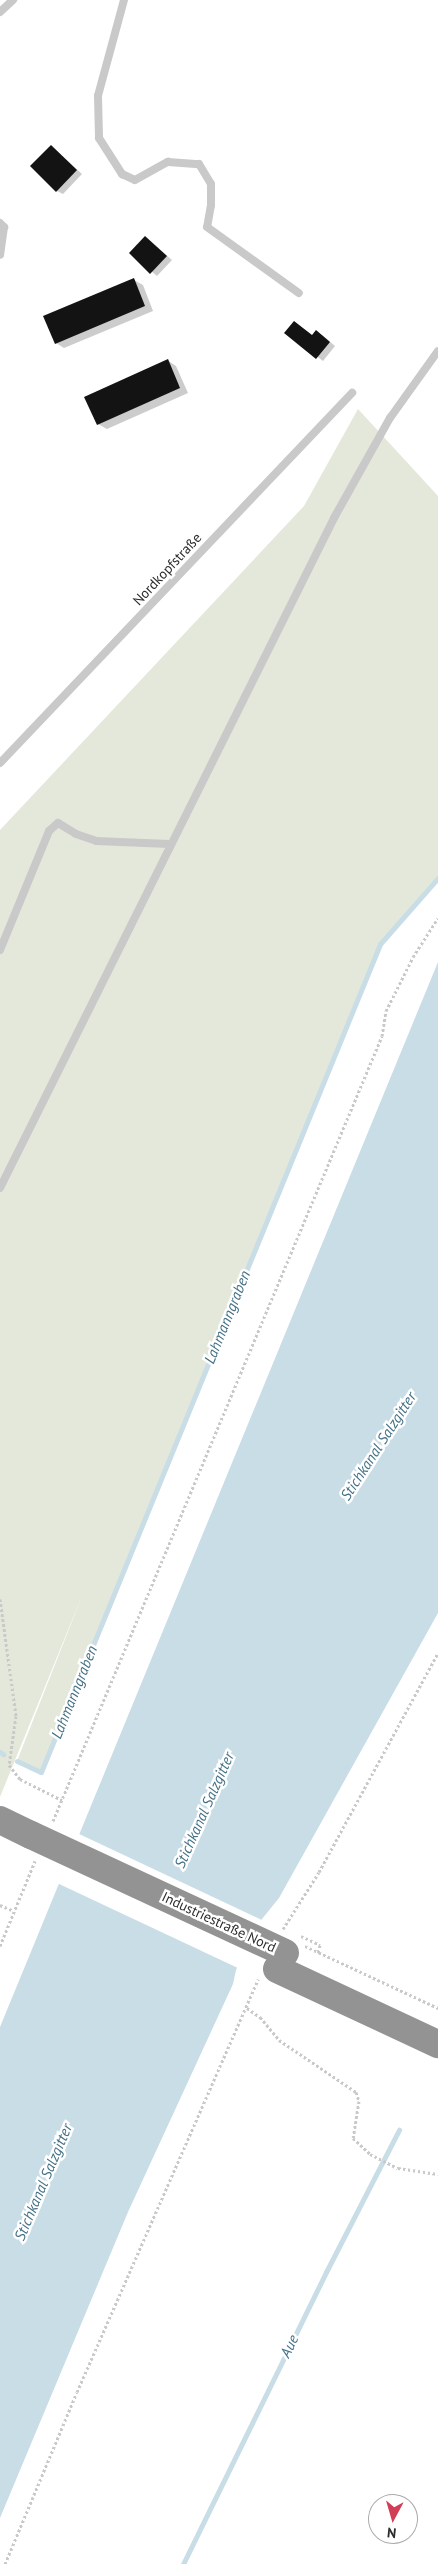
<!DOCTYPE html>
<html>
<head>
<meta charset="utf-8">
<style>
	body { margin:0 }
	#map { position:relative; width:438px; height:2564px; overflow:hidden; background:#fff; font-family:"PT Sans",sans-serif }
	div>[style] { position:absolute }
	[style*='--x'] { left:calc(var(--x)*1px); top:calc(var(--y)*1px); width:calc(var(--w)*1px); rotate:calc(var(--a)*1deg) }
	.green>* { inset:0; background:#e3e8da }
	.water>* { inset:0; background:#c8dde6 }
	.pier>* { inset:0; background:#fff }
	.shadow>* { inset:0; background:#0003 }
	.stream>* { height:5px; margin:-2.5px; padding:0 2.5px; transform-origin:2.5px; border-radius:2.5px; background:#c8dde6 }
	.building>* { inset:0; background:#131313 }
	.path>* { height:3px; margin-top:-1.5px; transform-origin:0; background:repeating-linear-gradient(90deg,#c9c9c9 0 2.5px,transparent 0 5px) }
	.lane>* { height:8px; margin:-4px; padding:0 4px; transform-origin:4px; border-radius:4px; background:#c9c9c9 }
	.highway>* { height:28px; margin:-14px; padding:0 14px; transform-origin:14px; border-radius:14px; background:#939393 }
	.highway-bridge>* { height:28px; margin:-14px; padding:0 14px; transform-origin:14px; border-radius:14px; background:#939393 }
	span { translate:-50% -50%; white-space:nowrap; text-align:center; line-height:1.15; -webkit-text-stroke:5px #fff; paint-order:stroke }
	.street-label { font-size:14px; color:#2c2c2c }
	.water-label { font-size:15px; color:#437085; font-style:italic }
	.north { position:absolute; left:368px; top:2494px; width:50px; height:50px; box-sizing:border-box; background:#fff; border:1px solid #ababab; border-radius:50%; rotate:186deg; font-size:14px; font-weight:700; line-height:20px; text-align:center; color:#2c2c2c }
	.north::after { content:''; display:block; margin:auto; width:18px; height:22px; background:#d23e55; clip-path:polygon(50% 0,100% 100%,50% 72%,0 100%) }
</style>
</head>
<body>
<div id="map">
	<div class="green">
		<div style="clip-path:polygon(358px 409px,438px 496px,438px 878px,380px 944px,41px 1772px,17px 1761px,84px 1591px,0 1797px,0 830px,304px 506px)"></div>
	</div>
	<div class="water">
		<div style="clip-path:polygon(438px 962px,438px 1613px,279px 1898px,262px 1919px,236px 1970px,233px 1984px,128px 2212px,0 2518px,0 2027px)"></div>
	</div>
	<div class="pier">
		<div style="clip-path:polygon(77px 1833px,264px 1921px,240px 1969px,57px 1883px)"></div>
	</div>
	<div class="shadow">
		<div style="clip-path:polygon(51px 146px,82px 174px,63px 194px,57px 191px)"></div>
		<div style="clip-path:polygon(145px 237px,172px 260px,157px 276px,130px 253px)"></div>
		<div style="clip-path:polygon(134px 280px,143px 285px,153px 311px,64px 348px,56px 343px)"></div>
		<div style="clip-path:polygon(294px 322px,313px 336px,322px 335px,335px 346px,323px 361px,286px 333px)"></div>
		<div style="clip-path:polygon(167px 360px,176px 366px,188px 393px,107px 429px,98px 424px)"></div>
	</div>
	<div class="stream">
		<div style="--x:0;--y:1752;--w:4;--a:34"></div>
		<div style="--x:17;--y:1761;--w:26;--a:25"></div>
		<div style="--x:41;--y:1772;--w:895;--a:-67.73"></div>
		<div style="--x:380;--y:944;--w:88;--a:-48.7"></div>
		<div style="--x:183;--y:2564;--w:325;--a:-63.9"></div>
		<div style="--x:326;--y:2272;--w:160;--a:-62.8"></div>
	</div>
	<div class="building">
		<div style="clip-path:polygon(51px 145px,77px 170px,56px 192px,30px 166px)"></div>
		<div style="clip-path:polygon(145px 236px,167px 256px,150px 274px,129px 253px)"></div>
		<div style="clip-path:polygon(134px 278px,145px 306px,55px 344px,43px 316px)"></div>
		<div style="clip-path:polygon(294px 321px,312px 335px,316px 330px,330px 342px,316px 359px,284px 333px)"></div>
		<div style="clip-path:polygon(168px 359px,180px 388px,97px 425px,84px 397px)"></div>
	</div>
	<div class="path">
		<div style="--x:0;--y:1599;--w:118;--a:82.2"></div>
		<div style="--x:16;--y:1716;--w:49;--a:98.1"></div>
		<div style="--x:9;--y:1765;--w:18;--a:52"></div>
		<div style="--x:20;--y:1779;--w:47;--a:26.6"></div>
		<div style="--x:53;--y:1821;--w:851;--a:-67.26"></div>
		<div style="--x:382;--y:1036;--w:25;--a:-81"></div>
		<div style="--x:386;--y:1011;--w:60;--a:-63.4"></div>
		<div style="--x:413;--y:957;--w:46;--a:-57.3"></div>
		<div style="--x:0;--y:1905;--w:15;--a:23"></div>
		<div style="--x:283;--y:1929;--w:67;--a:-57.7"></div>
		<div style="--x:319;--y:1872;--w:249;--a:-61.5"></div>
		<div style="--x:301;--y:1936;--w:21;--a:25"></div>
		<div style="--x:320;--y:1945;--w:8;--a:104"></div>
		<div style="--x:0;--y:1946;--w:92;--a:-67.6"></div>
		<div style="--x:305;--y:1946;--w:147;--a:25"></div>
		<div style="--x:247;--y:2008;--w:16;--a:35"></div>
		<div style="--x:260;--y:2017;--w:30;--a:50"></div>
		<div style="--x:279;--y:2040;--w:93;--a:34"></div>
		<div style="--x:356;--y:2092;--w:9;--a:72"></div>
		<div style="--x:359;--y:2101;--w:37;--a:99"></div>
		<div style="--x:353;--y:2138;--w:23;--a:43"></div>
		<div style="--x:370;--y:2154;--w:31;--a:27"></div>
		<div style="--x:398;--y:2168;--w:40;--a:8.5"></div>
		<div style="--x:5;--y:2564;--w:186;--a:-67.3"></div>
		<div style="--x:77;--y:2392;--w:451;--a:-66.3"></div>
	</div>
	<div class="lane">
		<div style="--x:124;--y:0;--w:99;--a:105.2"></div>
		<div style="--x:98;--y:96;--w:42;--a:88.6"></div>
		<div style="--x:99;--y:138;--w:43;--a:57.4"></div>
		<div style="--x:122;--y:174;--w:14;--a:25"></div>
		<div style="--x:135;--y:180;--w:38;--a:-29"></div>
		<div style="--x:168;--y:162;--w:31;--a:4"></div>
		<div style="--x:199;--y:164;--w:23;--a:59"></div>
		<div style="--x:211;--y:184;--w:21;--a:90"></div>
		<div style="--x:211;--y:205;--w:22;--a:100"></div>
		<div style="--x:207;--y:227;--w:113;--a:35.7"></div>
		<div style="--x:0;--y:12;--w:18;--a:-43"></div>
		<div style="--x:0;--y:223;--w:6;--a:45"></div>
		<div style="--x:4;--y:227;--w:28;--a:98"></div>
		<div style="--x:0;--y:763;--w:511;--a:-46.43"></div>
		<div style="--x:0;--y:950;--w:129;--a:-67.6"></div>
		<div style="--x:49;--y:831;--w:12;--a:-42"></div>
		<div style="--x:58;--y:823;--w:21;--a:31"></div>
		<div style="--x:76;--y:834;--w:21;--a:19"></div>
		<div style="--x:96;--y:841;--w:73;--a:2.4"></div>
		<div style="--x:0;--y:1188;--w:749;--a:-63.5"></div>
		<div style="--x:334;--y:518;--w:115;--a:-60.8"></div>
		<div style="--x:390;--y:418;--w:82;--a:-54.4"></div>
	</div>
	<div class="highway">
		<div style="--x:0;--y:1820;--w:34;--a:26"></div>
		<div style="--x:277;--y:1969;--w:178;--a:25"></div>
	</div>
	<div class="highway-bridge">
		<div style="--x:31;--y:1835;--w:280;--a:24.9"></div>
	</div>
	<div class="street-label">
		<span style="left:167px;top:569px;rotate:-47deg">Nordkopfstraße</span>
		<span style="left:219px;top:1922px;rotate:25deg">Industriestraße Nord</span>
	</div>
	<div class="water-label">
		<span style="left:227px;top:1317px;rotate:-68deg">Lahmanngraben</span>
		<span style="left:378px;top:1446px;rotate:-57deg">Stichkanal Salzgitter</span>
		<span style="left:74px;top:1692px;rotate:-68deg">Lahmanngraben</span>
		<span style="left:204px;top:1810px;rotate:-66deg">Stichkanal Salzgitter</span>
		<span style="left:43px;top:2182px;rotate:-67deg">Stichkanal Salzgitter</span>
		<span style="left:289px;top:2346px;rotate:-64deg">Aue</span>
	</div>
	<div class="north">N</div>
</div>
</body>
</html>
